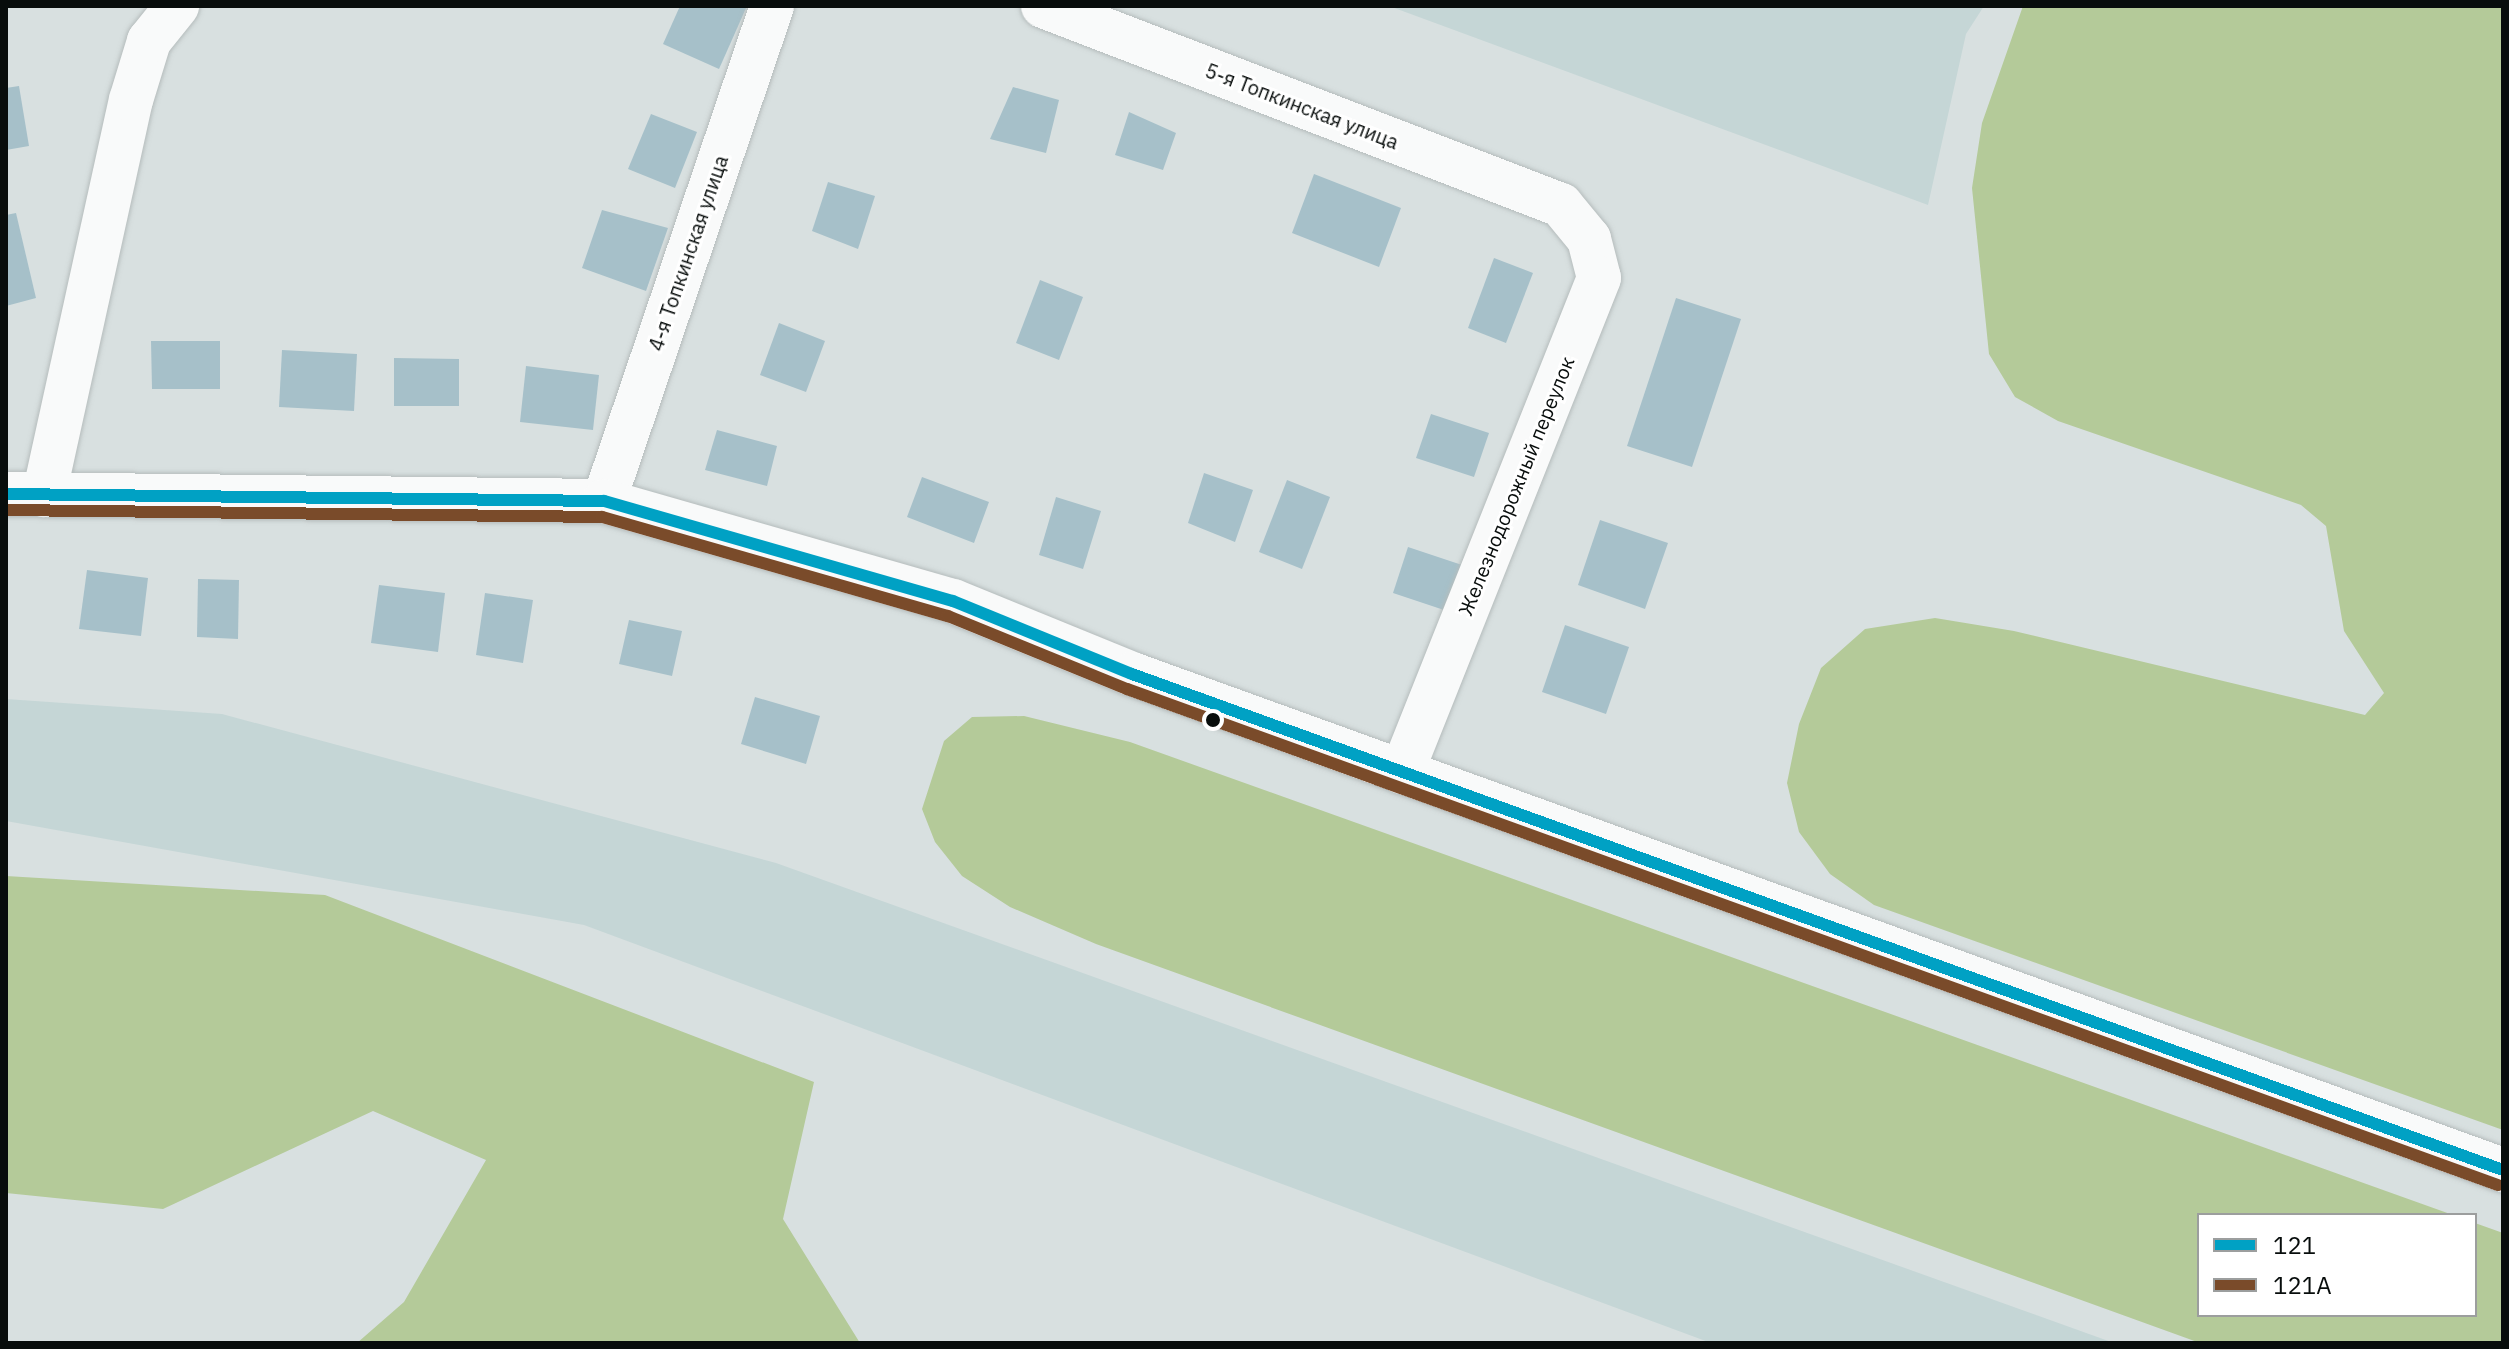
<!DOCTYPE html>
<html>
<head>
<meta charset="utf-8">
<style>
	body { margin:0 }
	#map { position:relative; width:2509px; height:1349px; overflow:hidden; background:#d8e0e0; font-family:"IBM Plex Sans",sans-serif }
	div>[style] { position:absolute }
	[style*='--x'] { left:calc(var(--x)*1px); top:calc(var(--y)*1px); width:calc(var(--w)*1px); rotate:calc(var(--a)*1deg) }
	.built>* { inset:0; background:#c5d6d6 }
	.forest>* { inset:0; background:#b4ca99 }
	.building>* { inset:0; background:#a6c0c9 }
	.roads { filter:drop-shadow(0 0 2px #b5bcbc) drop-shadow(0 0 2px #b5bcbc) }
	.minor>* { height:44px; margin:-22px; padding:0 22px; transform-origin:22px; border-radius:22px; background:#f9fafa }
	.secondary>* { height:44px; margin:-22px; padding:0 22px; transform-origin:22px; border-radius:22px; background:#f9fafa }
	.bus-1>* { height:12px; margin:-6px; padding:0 6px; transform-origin:6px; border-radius:6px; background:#00a1c4 }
	.bus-2>* { height:12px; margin:-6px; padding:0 6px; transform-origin:6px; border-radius:6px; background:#7a4b2a }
	.dots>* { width:22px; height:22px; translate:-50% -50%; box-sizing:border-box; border:4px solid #fff; border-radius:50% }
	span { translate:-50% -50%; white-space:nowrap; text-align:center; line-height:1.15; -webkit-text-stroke:6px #fff; paint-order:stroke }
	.street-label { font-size:20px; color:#080d0c }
	.frame { position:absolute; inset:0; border:8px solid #080d0c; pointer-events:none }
	.legend { position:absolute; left:2197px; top:1213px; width:280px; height:104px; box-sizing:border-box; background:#fff; border:2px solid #9c9e9e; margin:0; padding:10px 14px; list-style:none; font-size:24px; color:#080d0c }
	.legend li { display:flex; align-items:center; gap:16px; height:40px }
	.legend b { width:40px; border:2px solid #9c9e9e }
</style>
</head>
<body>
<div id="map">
	<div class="built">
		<div style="clip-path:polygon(1389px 6px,1984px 6px,1966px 34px,1928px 205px)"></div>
		<div style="clip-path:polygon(6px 699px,222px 714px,776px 863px,2114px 1343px,1711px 1343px,584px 925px,6px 821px)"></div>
	</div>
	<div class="forest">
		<div style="clip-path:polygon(2023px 6px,2503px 6px,2503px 1130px,1874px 905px,1830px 874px,1799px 832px,1787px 783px,1799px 724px,1821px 668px,1865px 629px,1935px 618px,2014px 631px,2365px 715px,2384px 693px,2344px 631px,2326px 526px,2301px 505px,2058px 421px,2015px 397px,1989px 354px,1972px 188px,1982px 123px)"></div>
		<div style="clip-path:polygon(1024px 716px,1130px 742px,2453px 1215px,2199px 1215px,2199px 1315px,2475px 1315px,2475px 1223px,2503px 1233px,2503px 1343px,2200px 1343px,1096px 944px,1010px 907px,962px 876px,935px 842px,922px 809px,944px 741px,972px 717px)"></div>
		<div style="clip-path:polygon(6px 876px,325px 895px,814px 1082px,783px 1219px,860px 1343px,357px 1343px,404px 1302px,486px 1160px,373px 1111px,163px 1209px,6px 1193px)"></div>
	</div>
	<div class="building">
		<div style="clip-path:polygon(680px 6px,747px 6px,719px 69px,663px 44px)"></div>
		<div style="clip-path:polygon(19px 86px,29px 146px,6px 150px,6px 88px)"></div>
		<div style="clip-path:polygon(1013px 87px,1059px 100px,1046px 153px,990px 139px)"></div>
		<div style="clip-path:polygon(1129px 112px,1176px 133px,1163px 170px,1115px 155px)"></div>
		<div style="clip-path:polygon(651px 114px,697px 132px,675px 188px,628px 169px)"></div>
		<div style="clip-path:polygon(1314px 174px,1401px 208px,1379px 267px,1292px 233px)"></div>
		<div style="clip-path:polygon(828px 182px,875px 196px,858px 249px,812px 231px)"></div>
		<div style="clip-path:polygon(602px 210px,668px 228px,646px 291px,582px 268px)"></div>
		<div style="clip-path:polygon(16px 213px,36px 298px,6px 306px,6px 215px)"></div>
		<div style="clip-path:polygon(1494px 258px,1533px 273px,1506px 343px,1468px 328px)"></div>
		<div style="clip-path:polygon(1040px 280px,1083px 297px,1059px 360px,1016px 343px)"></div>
		<div style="clip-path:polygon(1676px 298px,1741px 319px,1692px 467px,1627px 446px)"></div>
		<div style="clip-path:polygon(779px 323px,825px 341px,806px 392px,760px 375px)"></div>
		<div style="clip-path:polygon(151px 341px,220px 341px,220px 389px,152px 389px)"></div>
		<div style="clip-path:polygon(282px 350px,357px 354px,354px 411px,279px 407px)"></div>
		<div style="clip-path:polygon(394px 358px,459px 359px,459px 406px,394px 406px)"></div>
		<div style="clip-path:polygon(526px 366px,599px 375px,593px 430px,520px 422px)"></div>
		<div style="clip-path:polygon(1431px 414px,1489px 433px,1474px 477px,1416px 458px)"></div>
		<div style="clip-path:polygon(717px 430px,777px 446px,767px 486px,705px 470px)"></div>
		<div style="clip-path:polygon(1204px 473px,1253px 490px,1235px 542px,1188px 523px)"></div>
		<div style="clip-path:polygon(922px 477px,989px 502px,974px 543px,907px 517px)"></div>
		<div style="clip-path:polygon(1287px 480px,1330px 497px,1302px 569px,1259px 552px)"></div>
		<div style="clip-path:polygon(1056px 497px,1101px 511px,1083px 569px,1039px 555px)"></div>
		<div style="clip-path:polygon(1600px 520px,1668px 543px,1645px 609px,1578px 585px)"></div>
		<div style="clip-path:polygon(1408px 547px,1462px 565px,1447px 611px,1393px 593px)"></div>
		<div style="clip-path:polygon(87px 570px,148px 578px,141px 636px,79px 629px)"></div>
		<div style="clip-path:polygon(198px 579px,239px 580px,238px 639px,197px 637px)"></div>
		<div style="clip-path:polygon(379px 585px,445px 593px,438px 652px,371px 643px)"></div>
		<div style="clip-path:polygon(485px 593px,533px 600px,523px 663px,476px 655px)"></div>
		<div style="clip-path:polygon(629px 620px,682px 631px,672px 676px,619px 664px)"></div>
		<div style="clip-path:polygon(1565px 625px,1629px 647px,1606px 714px,1542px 692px)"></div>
		<div style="clip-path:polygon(755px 697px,820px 716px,806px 764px,741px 744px)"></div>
	</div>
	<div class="roads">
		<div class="minor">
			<div style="--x:1043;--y:6;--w:555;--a:21.02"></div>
			<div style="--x:1561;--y:205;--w:44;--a:50.5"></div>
			<div style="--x:1589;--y:239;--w:40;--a:75.6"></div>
			<div style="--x:1599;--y:278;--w:532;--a:111.74"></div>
			<div style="--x:44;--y:495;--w:404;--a:-77.6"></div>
			<div style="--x:131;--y:100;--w:62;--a:-73"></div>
			<div style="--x:149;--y:41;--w:45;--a:-51.3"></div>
			<div style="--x:604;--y:501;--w:523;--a:-71.25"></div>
		</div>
		<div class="secondary">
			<div style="--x:6;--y:494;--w:598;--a:0.67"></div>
			<div style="--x:604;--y:501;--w:363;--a:16"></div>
			<div style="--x:953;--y:601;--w:193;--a:22.2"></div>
			<div style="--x:1132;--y:674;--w:1458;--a:19.89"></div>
		</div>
	</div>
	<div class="bus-1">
		<div style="--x:6;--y:494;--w:598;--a:0.67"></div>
		<div style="--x:604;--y:501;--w:363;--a:16"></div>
		<div style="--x:953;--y:601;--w:193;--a:22.2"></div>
		<div style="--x:1132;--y:674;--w:1458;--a:19.89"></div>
	</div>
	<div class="bus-2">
		<div style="--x:6;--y:510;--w:596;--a:0.67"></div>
		<div style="--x:602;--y:517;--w:360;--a:16"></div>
		<div style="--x:948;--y:616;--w:193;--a:22.2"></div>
		<div style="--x:1127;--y:689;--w:1458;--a:19.89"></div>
	</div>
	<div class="dots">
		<div style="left:1213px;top:720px;background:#080d0c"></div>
	</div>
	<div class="street-label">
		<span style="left:1302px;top:106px;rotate:21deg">5-я Топкинская улица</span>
		<span style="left:688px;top:253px;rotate:-71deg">4-я Топкинская улица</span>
		<span style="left:1516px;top:486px;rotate:-68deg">Железнодорожный переулок</span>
	</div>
	<div class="frame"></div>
	<ul class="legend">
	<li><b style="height:10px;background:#00a1c4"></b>121</li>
	<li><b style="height:10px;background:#7a4b2a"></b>121А</li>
	</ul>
</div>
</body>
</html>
